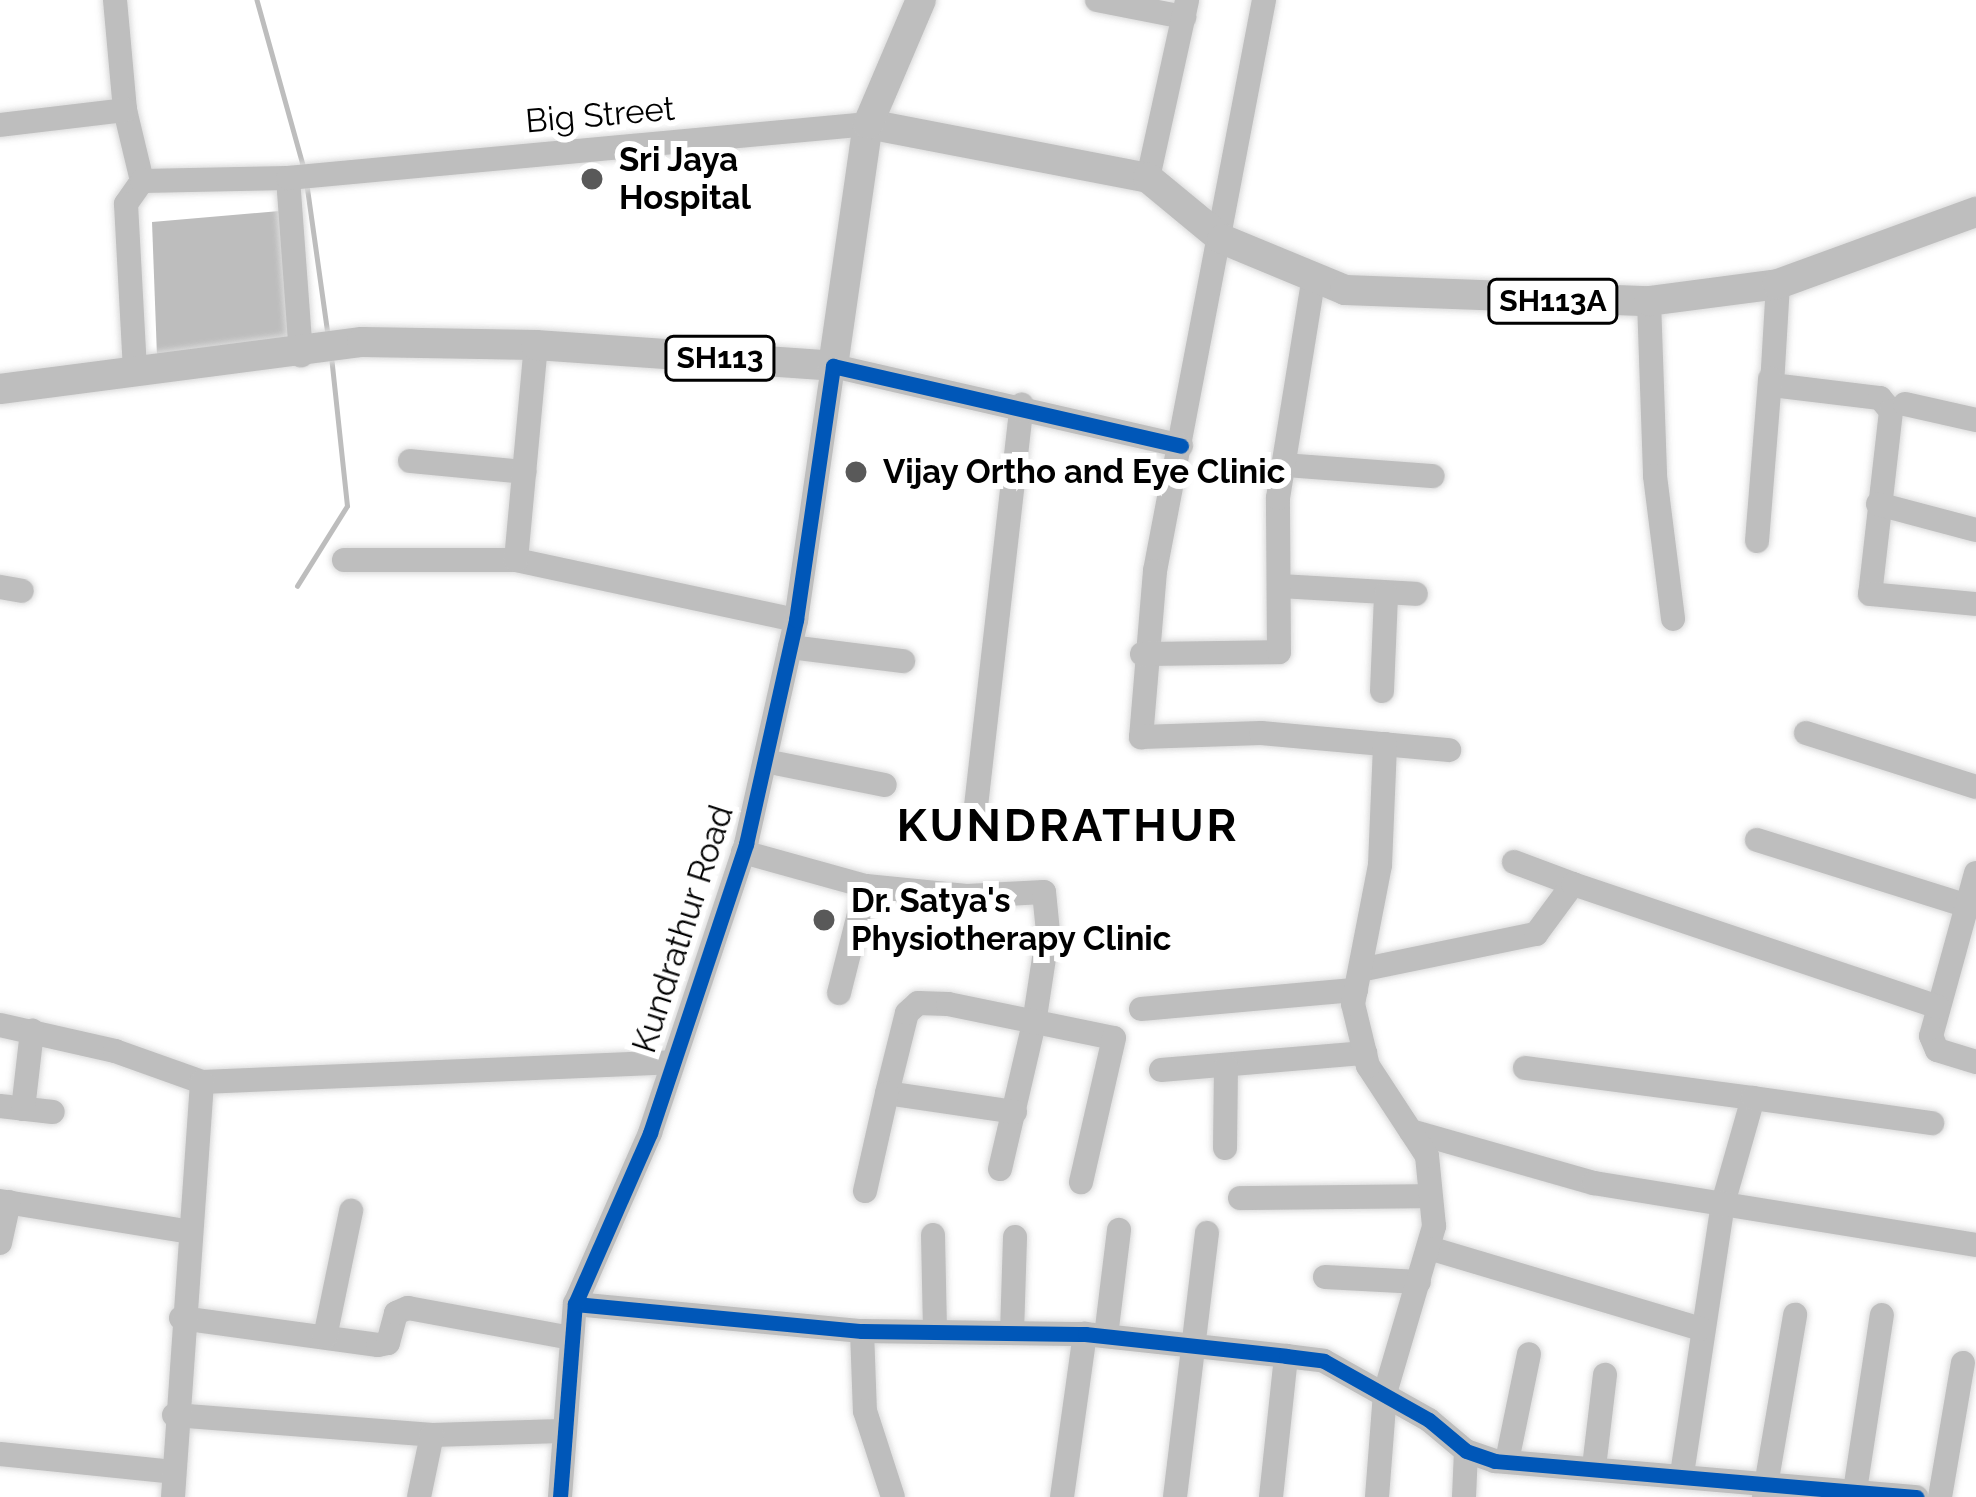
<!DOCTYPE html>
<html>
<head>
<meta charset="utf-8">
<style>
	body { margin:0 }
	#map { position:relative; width:1976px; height:1497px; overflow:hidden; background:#fff; font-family:Raleway,sans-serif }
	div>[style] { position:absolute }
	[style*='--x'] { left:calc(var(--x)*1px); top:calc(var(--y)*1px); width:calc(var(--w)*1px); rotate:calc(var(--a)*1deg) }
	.water>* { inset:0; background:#bdbdbd }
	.stream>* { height:4.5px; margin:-2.25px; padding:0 2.25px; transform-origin:2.25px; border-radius:2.25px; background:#bdbdbd }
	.roads { filter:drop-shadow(0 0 3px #dbdbdb) drop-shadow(0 0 3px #dbdbdb) }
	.minor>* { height:24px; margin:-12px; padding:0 12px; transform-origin:12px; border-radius:12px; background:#bebebe }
	.major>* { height:30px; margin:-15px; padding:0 15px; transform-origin:15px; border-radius:15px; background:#bebebe }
	.cycleway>* { height:15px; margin:-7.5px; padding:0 7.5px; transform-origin:7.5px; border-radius:7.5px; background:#0057b8 }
	.dots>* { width:33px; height:33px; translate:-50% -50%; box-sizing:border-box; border:6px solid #fff; border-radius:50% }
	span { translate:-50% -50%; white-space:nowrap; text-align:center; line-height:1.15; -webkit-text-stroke:12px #fff; paint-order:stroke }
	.shield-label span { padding:3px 9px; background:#fff; border:3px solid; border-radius:9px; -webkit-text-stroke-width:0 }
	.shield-label { font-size:30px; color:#000; font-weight:700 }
	.street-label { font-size:33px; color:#000 }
	.poi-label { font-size:33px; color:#000; font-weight:700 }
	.left { translate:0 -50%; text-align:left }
	.district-label { font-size:45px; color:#000; font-weight:700; letter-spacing:3px }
</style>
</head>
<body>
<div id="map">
	<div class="water">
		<div style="clip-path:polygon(291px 210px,296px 346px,157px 356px,152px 222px)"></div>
	</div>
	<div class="stream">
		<div style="--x:257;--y:0;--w:174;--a:74.4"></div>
		<div style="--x:307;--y:185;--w:150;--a:82"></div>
		<div style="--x:297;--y:586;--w:94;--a:-58"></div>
		<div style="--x:347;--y:506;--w:150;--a:-96.1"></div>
	</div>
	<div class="roads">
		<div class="minor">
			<div style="--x:115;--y:0;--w:110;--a:84.8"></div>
			<div style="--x:125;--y:110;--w:73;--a:76.5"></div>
			<div style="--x:142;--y:181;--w:28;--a:125"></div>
			<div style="--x:126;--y:204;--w:165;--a:86.9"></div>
			<div style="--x:1097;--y:0;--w:89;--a:11.1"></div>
			<div style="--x:1264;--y:0;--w:581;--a:100.81"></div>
			<div style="--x:1155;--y:571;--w:167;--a:94.8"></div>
			<div style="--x:1141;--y:737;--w:120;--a:-1.9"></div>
			<div style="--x:1261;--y:733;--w:189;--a:5.2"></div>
			<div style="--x:0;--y:125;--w:126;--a:-6.8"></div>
			<div style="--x:288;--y:178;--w:178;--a:85.8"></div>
			<div style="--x:1148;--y:178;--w:182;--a:-77.6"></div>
			<div style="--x:142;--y:181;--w:146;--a:-1.2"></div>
			<div style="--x:288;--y:178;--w:583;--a:-5.32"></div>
			<div style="--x:1778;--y:284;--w:101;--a:93.4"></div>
			<div style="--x:1772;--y:385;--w:109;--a:6.9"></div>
			<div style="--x:1880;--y:398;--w:17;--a:50"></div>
			<div style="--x:1891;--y:411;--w:184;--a:96.5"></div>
			<div style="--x:1870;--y:594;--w:106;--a:5.4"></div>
			<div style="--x:1649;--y:301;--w:175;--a:88"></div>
			<div style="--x:1655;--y:476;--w:144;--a:82.8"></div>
			<div style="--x:1905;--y:404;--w:73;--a:12.7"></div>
			<div style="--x:410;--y:461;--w:115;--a:5.5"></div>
			<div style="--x:1285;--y:465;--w:148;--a:4.3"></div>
			<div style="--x:1878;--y:504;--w:101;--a:14.9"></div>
			<div style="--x:1757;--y:541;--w:163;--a:-85.4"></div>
			<div style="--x:344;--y:560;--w:172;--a:0"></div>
			<div style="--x:516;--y:560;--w:286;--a:12.1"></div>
			<div style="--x:516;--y:560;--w:216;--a:-84.7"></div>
			<div style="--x:1279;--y:586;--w:137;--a:3.3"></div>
			<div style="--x:0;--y:587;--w:22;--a:10"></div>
			<div style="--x:790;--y:647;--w:114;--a:7.1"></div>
			<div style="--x:1142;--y:654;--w:137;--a:-0.8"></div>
			<div style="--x:1279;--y:652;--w:154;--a:-90.4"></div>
			<div style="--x:1278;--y:498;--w:220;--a:-80.8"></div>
			<div style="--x:1382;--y:691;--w:97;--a:-87.6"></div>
			<div style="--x:1806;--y:733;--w:178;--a:17.6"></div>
			<div style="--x:765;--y:761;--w:122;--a:11.3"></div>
			<div style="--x:975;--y:815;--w:413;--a:-83.5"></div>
			<div style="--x:1757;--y:840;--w:218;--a:17.4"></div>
			<div style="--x:743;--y:852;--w:128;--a:15.5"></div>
			<div style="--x:866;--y:886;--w:101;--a:5.7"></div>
			<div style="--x:967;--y:896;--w:77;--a:-3"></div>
			<div style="--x:1044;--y:892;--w:40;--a:84.3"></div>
			<div style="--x:1048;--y:932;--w:92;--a:98.7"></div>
			<div style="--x:1034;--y:1023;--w:150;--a:103.1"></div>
			<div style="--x:1514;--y:862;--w:63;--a:20.4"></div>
			<div style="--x:1976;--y:873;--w:169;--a:105.4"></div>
			<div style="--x:1931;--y:1036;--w:15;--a:67"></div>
			<div style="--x:1937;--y:1050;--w:41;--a:17.1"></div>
			<div style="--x:1360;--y:970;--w:180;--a:-11.6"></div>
			<div style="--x:1536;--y:934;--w:62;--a:-53.5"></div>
			<div style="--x:1573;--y:884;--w:385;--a:18.6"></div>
			<div style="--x:839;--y:993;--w:110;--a:-75.8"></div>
			<div style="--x:1141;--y:1009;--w:216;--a:-5.1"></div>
			<div style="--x:0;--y:1025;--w:118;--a:12.7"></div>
			<div style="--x:115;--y:1051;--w:92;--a:19.6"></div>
			<div style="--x:202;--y:1082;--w:470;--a:-2.4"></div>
			<div style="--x:1525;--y:1068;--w:230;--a:7.5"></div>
			<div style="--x:1753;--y:1098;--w:109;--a:105.9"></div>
			<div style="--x:1723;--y:1203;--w:274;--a:98.6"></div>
			<div style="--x:1161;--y:1070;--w:205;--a:-4.8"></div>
			<div style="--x:1753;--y:1098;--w:181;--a:8"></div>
			<div style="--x:0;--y:1106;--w:53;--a:6.5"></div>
			<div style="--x:23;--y:1109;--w:79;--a:-83.4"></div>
			<div style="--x:1015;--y:1112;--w:129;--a:-171.6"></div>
			<div style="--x:887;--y:1093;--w:82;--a:-76"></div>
			<div style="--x:907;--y:1013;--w:15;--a:-42"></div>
			<div style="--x:918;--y:1003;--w:30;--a:2"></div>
			<div style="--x:948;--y:1004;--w:169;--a:11.6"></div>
			<div style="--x:1114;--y:1038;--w:148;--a:102.9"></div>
			<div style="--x:1411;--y:1131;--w:190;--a:15.9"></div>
			<div style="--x:1594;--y:1183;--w:387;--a:9.2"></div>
			<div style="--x:1225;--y:1148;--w:82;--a:-89.3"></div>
			<div style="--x:865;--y:1191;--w:100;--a:-77.3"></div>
			<div style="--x:1240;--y:1198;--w:190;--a:-0.6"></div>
			<div style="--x:0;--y:1201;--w:188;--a:9.2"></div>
			<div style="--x:933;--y:1235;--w:97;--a:88.8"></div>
			<div style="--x:0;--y:1243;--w:42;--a:-77.6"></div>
			<div style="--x:1429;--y:1248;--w:283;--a:16.6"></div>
			<div style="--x:1325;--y:1277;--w:94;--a:3"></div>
			<div style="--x:575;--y:1304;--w:288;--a:5.4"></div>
			<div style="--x:862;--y:1331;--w:223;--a:0.8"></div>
			<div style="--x:1085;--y:1334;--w:202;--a:6.2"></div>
			<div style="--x:1286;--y:1356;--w:38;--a:7"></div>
			<div style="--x:1324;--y:1361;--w:120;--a:29.3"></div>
			<div style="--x:1429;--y:1420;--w:48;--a:40"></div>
			<div style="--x:1466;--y:1451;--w:31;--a:19"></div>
			<div style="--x:1495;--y:1461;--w:423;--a:4.9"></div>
			<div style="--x:181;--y:1318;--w:199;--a:7.8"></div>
			<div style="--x:378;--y:1345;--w:10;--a:-11"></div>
			<div style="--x:388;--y:1343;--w:31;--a:-75"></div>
			<div style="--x:396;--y:1313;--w:13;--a:-23"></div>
			<div style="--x:408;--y:1308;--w:166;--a:10.4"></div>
			<div style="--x:862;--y:1331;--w:80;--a:87.9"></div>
			<div style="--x:865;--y:1411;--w:90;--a:72"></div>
			<div style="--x:1012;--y:1333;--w:96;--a:-88.2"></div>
			<div style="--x:1106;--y:1336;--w:107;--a:-83"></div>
			<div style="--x:325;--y:1337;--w:129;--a:-78.3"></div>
			<div style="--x:174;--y:1415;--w:259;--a:4.4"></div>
			<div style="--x:432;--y:1435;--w:129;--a:-1.8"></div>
			<div style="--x:0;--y:1454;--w:174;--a:5.9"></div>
			<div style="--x:1507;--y:1461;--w:109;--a:-78.4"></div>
			<div style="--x:1594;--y:1467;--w:93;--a:-83.2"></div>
			<div style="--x:173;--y:1497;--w:416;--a:-86"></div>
			<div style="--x:419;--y:1497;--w:63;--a:-78.2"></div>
			<div style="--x:560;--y:1497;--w:194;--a:-85.6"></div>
			<div style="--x:575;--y:1304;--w:187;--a:-66.3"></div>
			<div style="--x:650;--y:1133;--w:305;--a:-71.6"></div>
			<div style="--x:746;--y:844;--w:230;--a:-77.4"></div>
			<div style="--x:796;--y:620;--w:257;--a:-81.7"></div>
			<div style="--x:833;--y:366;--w:357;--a:12.9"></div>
			<div style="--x:1062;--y:1497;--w:165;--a:-82"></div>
			<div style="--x:1175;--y:1497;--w:266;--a:-83.1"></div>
			<div style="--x:1271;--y:1497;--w:142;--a:-83.9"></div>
			<div style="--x:1377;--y:1497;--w:104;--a:-85.6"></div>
			<div style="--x:1385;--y:1393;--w:174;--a:-73.6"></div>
			<div style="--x:1434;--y:1226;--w:70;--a:-95.7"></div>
			<div style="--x:1427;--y:1156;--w:108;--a:-123.2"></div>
			<div style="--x:1368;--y:1066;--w:64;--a:-103.6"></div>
			<div style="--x:1353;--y:1004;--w:142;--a:-79"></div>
			<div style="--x:1380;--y:865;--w:121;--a:-87.6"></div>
			<div style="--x:1464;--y:1497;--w:46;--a:-87.5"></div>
			<div style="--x:1764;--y:1497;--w:185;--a:-80.3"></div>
			<div style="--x:1854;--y:1497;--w:184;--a:-81.3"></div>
			<div style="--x:1940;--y:1497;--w:136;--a:-80.3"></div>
		</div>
		<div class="major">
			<div style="--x:868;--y:124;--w:285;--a:10.9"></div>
			<div style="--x:1148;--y:178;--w:96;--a:39.5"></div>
			<div style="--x:1222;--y:239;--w:133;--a:22.5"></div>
			<div style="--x:1345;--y:290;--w:304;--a:2.1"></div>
			<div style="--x:1649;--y:301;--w:130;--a:-7.5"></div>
			<div style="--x:1778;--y:284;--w:211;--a:-20"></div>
			<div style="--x:0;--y:389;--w:365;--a:-7.4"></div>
			<div style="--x:362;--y:342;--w:174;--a:1"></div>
			<div style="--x:536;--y:345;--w:298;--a:4"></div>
			<div style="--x:833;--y:366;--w:245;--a:-81.8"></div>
			<div style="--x:868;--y:124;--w:135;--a:-66.9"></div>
		</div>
	</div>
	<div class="cycleway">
		<div style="--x:575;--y:1304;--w:288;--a:5.4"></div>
		<div style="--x:862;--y:1331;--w:223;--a:0.8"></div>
		<div style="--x:1085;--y:1334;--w:202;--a:6.2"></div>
		<div style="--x:1286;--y:1356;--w:38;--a:7"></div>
		<div style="--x:1324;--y:1361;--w:120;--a:29.3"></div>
		<div style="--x:1429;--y:1420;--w:48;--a:40"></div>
		<div style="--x:1466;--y:1451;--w:31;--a:19"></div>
		<div style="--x:1495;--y:1461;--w:423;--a:4.9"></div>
		<div style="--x:560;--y:1497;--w:194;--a:-85.6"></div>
		<div style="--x:575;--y:1304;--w:187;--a:-66.3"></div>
		<div style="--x:650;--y:1133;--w:305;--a:-71.6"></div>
		<div style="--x:746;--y:844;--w:230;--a:-77.4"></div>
		<div style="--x:796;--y:620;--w:257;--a:-81.7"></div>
		<div style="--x:833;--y:366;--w:357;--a:12.9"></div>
	</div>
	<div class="dots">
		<div style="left:592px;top:179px;background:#595959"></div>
		<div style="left:856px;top:472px;background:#595959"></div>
		<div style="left:824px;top:920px;background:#595959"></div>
	</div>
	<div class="shield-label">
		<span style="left:1553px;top:301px">SH113A</span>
		<span style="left:720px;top:358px">SH113</span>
	</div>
	<div class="street-label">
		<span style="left:600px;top:115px;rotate:-5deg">Big Street</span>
		<span style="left:683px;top:929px;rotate:-72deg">Kundrathur Road</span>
	</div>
	<div class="poi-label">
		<span class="left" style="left:619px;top:179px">Sri Jaya<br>Hospital</span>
		<span class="left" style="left:883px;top:472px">Vijay Ortho and Eye Clinic</span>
		<span class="left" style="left:851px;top:920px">Dr. Satya's<br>Physiotherapy Clinic</span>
	</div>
	<div class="district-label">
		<span style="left:1068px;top:826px">KUNDRATHUR</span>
	</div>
</div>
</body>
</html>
